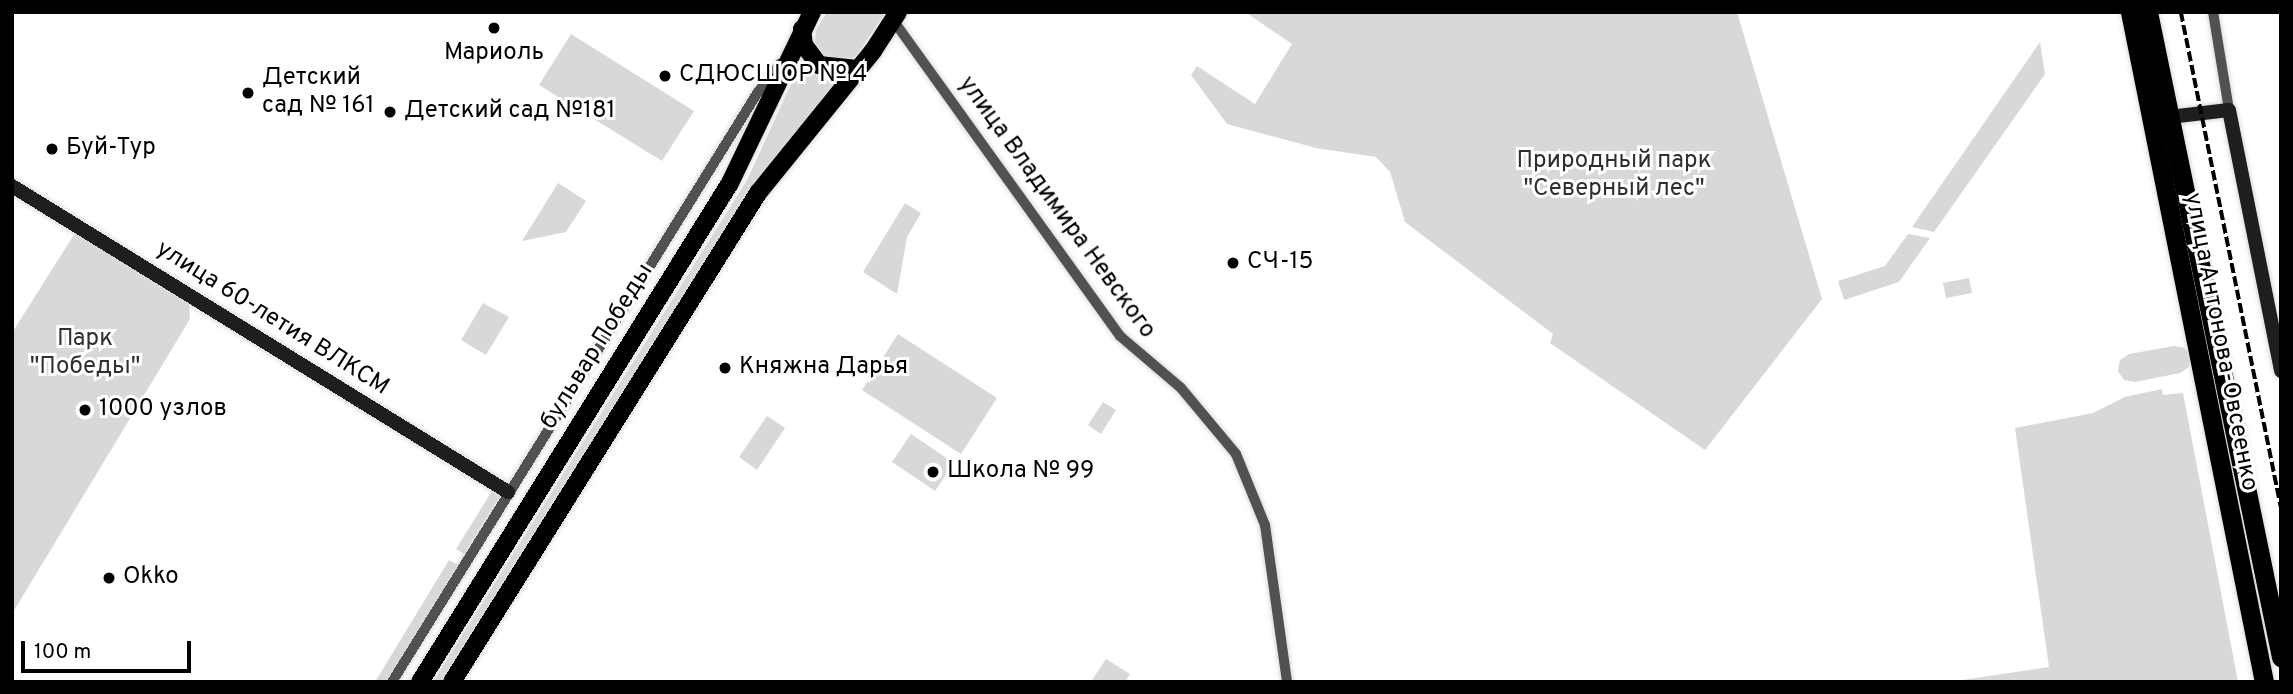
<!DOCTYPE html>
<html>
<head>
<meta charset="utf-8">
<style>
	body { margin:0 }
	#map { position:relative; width:2293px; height:694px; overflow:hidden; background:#fff; font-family:Overpass,sans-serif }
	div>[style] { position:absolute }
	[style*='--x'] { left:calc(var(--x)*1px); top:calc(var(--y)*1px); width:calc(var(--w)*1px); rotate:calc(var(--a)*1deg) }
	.green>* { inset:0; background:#d8d8d8 }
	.roads { filter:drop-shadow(0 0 2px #dbdbdb) drop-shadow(0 0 2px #dbdbdb) }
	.street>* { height:10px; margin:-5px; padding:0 5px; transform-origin:5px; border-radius:5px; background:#515151 }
	.secondary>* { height:14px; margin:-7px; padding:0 7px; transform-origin:7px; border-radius:7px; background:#1e1e1e }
	.primary>* { height:18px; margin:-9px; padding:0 9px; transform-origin:9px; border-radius:9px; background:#000 }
	.highway>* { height:19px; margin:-9.5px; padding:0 9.5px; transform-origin:9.5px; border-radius:9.5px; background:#000 }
	.rail>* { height:3.5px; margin-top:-1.75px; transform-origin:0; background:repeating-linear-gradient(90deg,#000 0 10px,transparent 0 13.5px) }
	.dots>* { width:19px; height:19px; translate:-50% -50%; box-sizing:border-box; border:4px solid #fff; border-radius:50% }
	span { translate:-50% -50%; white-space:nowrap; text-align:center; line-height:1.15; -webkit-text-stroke:6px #fff; paint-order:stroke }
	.poi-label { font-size:24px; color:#000 }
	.left { translate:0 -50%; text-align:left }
	.park-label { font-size:24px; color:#2f2f2f }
	.street-label { font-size:24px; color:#000 }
	.frame { position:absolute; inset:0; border:14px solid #000; pointer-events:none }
	.scale { position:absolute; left:21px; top:641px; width:170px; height:32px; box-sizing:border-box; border:4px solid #000; border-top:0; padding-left:9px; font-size:21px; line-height:24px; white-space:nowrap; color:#000; -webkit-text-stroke:5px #fff; paint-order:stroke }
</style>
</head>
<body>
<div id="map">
	<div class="green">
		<div style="clip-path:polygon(827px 12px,886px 12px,855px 57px,844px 62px,826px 57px,815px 44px,816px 30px)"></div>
		<div style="clip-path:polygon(1245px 12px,1737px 12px,1822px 299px,1705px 450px,1550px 343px,1553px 334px,1405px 222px,1390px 172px,1376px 157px,1316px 148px,1227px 124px,1191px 75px,1197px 66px,1255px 104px,1292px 44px)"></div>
		<div style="clip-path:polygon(571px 34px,694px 111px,662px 161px,539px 85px)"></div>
		<div style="clip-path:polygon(2040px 42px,2045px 74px,1934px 232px,1912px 227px)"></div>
		<div style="clip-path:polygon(803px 58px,821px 78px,837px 80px,751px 187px,442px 682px,433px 682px,747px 180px)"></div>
		<div style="clip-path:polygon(558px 183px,586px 201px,566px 232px,522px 241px)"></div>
		<div style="clip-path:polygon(905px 203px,921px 213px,907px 237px,897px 294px,863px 272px)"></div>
		<div style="clip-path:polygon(75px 233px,189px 302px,190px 319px,12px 614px,12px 333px)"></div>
		<div style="clip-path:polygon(1908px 234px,1930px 238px,1899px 282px,1844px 300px,1838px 281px,1885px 266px)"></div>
		<div style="clip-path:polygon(1969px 278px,1972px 293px,1946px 298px,1943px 283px)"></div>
		<div style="clip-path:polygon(483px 303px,509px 317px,486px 355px,461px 340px)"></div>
		<div style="clip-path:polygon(898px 334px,997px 398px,961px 454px,862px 390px)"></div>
		<div style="clip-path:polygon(2174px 346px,2185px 348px,2191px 357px,2189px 367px,2180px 373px,2135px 382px,2124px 380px,2118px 371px,2120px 360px,2129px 354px)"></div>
		<div style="clip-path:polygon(2162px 389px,2163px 395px,2183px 393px,2238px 682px,1949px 682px,2049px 667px,2015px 428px,2093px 413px,2125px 397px)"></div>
		<div style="clip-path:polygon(1103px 402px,1116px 410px,1101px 434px,1088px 425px)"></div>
		<div style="clip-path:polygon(767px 416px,785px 428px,757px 470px,739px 457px)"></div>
		<div style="clip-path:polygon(911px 434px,954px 463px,935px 491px,892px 462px)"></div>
		<div style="clip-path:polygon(492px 491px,500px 496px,464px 554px,456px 549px)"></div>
		<div style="clip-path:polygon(449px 560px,458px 565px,386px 682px,375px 682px)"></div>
		<div style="clip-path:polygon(1106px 659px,1130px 674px,1125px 682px,1092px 680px)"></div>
	</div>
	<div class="roads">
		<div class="street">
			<div style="--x:2213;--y:12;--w:99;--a:80.7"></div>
			<div style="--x:893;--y:20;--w:389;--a:54.3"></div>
			<div style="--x:1120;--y:336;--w:80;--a:40.4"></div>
			<div style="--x:1181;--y:388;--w:86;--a:50.2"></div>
			<div style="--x:1236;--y:454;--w:77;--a:67.8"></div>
			<div style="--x:1265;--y:525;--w:159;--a:82"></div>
			<div style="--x:392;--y:682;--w:694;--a:-58.19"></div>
			<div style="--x:758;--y:92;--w:36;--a:-52"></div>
		</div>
		<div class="secondary">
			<div style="--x:2161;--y:118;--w:68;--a:-6.7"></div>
			<div style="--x:2229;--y:110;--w:266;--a:78.7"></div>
			<div style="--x:12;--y:186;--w:583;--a:31.67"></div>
		</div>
		<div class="primary">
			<div style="--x:802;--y:29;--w:16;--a:83"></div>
			<div style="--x:804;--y:45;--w:25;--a:53"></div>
			<div style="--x:819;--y:65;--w:38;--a:6"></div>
			<div style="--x:420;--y:682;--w:587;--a:-58.15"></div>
			<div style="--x:730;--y:183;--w:190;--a:-64.4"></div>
			<div style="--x:452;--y:682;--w:577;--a:-57.96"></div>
			<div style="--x:758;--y:193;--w:183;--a:-51"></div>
			<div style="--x:873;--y:51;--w:46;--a:-57.3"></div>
		</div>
		<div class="highway">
			<div style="--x:2130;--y:12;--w:683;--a:78.69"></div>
			<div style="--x:2148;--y:12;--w:659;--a:78.35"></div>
		</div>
	</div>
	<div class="rail">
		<div style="--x:2181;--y:12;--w:505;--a:78.58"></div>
	</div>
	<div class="dots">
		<div style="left:494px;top:28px;background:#000"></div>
		<div style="left:665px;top:76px;background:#000"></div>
		<div style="left:248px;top:93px;background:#000"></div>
		<div style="left:390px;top:112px;background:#000"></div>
		<div style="left:52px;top:149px;background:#000"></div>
		<div style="left:1233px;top:263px;background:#000"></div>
		<div style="left:725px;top:368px;background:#000"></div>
		<div style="left:85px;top:410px;background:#000"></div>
		<div style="left:933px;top:472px;background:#000"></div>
		<div style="left:109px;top:578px;background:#000"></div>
	</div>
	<div class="poi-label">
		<span style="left:494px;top:54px">Мариоль</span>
		<span class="left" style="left:679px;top:76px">СДЮСШОР № 4</span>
		<span class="left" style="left:262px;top:93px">Детский<br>сад № 161</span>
		<span class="left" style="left:404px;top:112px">Детский сад №181</span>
		<span class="left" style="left:66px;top:149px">Буй-Тур</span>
		<span class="left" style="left:1247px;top:263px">СЧ-15</span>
		<span class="left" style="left:739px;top:368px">Княжна Дарья</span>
		<span class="left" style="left:99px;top:410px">1000 узлов</span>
		<span class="left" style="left:947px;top:472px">Школа № 99</span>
		<span class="left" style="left:123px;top:578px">Okko</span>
	</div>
	<div class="park-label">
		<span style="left:1614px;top:176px">Природный парк<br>"Северный лес"</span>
		<span style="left:85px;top:354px">Парк<br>"Победы"</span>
	</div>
	<div class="street-label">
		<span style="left:1056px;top:208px;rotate:54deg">улица Владимира Невского</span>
		<span style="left:272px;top:319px;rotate:32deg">улица 60-летия ВЛКСМ</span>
		<span style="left:2220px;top:342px;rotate:79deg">улица Антонова-Овсеенко</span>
		<span style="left:598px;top:347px;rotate:-58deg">бульвар Победы</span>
	</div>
	<div class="frame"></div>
	<div class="scale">100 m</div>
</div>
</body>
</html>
